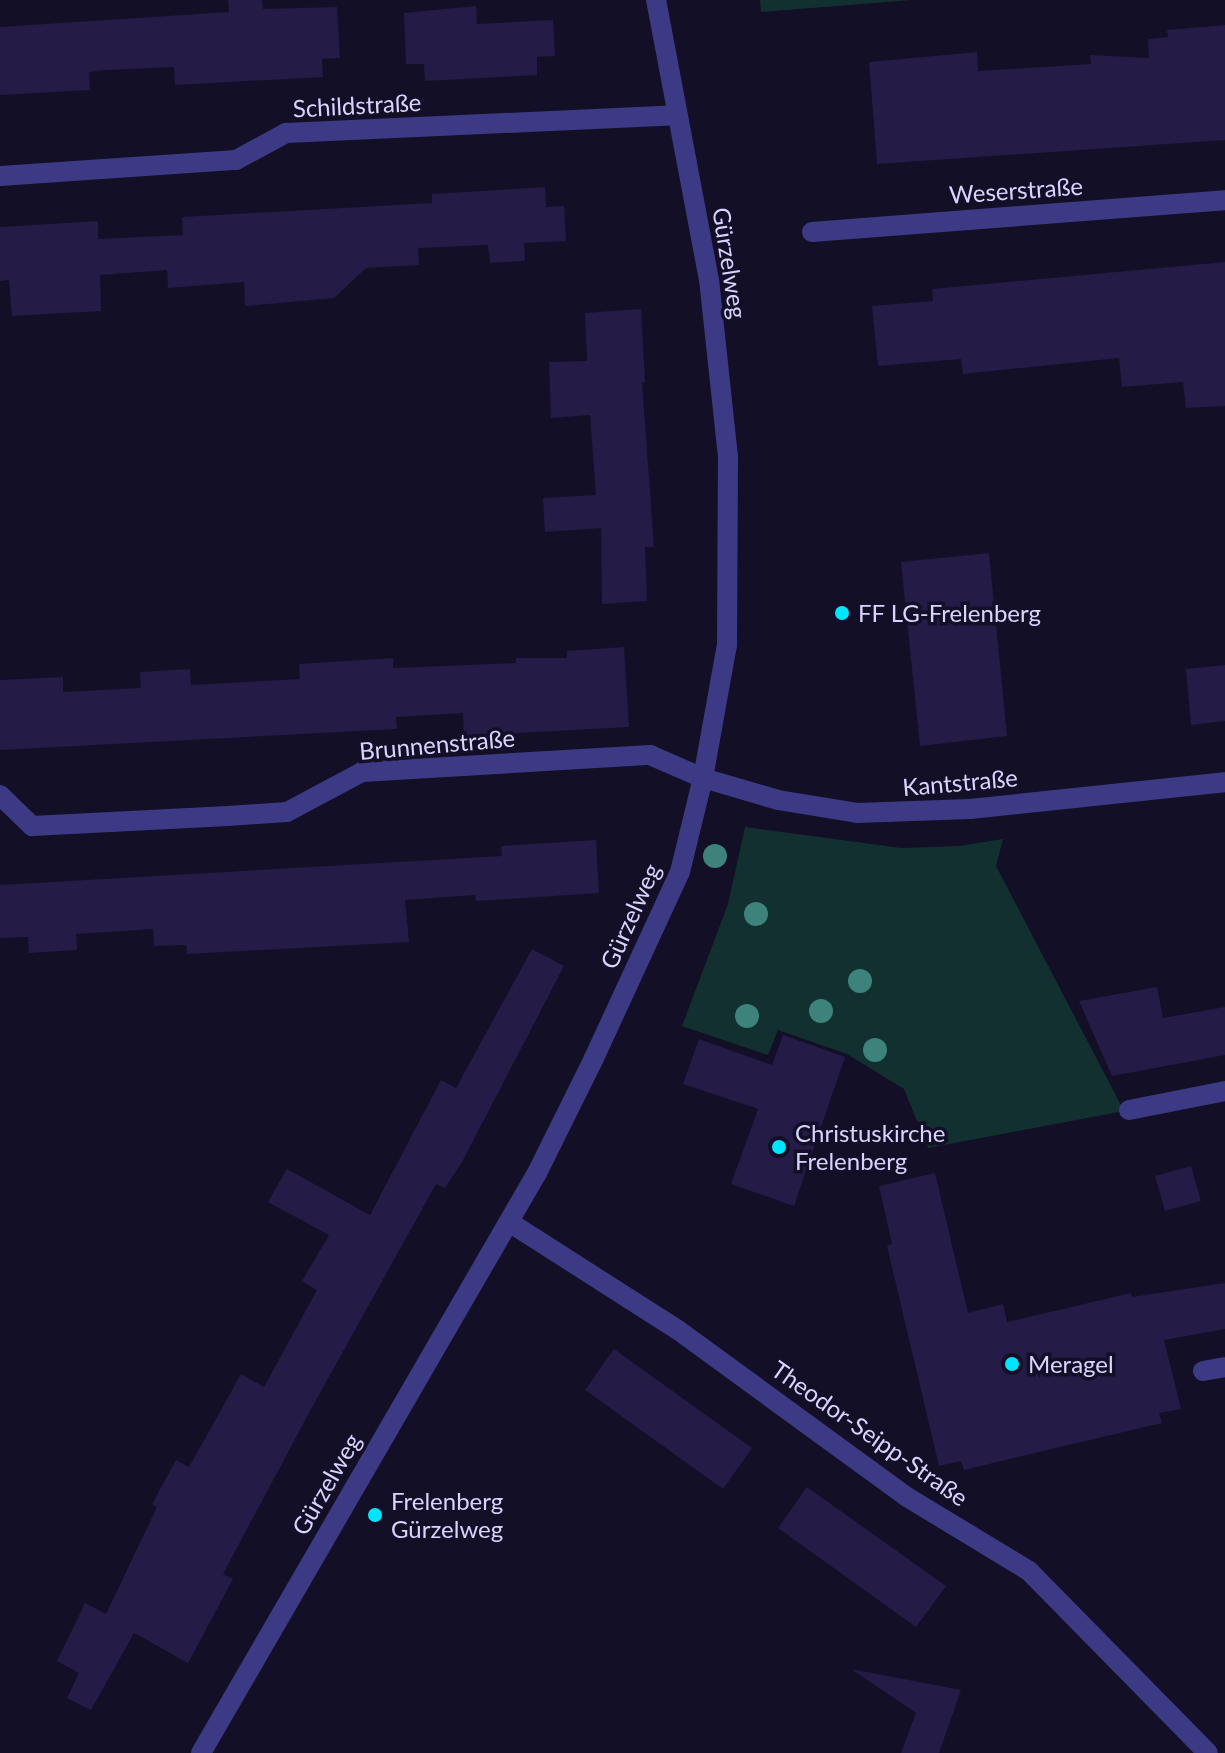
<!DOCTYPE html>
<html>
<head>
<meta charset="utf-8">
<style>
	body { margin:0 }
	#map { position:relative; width:1225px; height:1753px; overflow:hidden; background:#130f26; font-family:Lato,sans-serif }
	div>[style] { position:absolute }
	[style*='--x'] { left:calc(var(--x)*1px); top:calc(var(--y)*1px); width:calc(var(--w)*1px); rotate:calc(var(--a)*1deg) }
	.green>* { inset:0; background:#12302f }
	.building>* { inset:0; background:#241b47 }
	.minor>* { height:20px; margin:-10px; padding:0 10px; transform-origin:10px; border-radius:10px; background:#3d3a85 }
	.trees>* { width:24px; height:24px; margin:-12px; border-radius:50%; background:#3d827b }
	.dots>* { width:22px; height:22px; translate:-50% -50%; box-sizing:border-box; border:4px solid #130f26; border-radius:50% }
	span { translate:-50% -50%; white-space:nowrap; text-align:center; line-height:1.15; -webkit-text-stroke:7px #130f26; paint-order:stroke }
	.street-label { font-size:24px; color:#d9d4ff }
	.poi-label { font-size:24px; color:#d9d4ff }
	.left { translate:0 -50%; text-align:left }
</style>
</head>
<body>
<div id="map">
	<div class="green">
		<div style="clip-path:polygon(760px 0,912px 0,761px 12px)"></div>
		<div style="clip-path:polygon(745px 827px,901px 848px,959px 846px,1003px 839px,996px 866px,1124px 1111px,928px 1148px,904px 1089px,847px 1054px,778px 1030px,768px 1055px,682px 1026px,728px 904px)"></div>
	</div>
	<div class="building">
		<div style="clip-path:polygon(228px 0,262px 0,263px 9px,337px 7px,340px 58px,322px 59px,323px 77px,175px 85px,174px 67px,107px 70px,89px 72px,90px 90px,0 95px,0 27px,229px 12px)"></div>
		<div style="clip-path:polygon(476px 6px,477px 24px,553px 20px,555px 56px,537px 57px,537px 75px,425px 81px,424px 64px,406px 64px,404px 13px)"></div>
		<div style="clip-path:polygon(1225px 25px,1225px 140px,877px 164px,869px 62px,977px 52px,978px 71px,1091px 64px,1090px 55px,1149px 58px,1148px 39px,1168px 37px,1167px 30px)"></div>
		<div style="clip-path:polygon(545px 187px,546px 207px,564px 206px,566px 241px,524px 243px,525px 261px,490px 263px,488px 245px,418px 248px,419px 265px,366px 268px,334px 298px,245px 306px,244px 282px,168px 288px,167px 270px,100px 275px,101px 311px,12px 316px,9px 280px,0 281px,0 227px,98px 221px,98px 239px,183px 235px,182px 217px,432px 203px,432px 194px)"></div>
		<div style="clip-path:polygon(1225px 262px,1225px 406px,1186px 408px,1183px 382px,1122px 387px,1119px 358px,963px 374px,961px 359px,878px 366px,872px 306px,933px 301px,932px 289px)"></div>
		<div style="clip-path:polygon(641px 309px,645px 382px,642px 382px,654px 547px,645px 547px,647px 601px,602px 604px,601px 528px,545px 532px,543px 498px,596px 495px,590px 415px,551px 418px,549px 362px,587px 361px,585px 313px)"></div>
		<div style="clip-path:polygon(989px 553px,1007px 736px,920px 746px,901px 562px)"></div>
		<div style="clip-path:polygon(624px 647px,629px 727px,464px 736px,463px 713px,396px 717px,397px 729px,0 750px,0 680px,63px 677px,63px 692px,141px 688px,140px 672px,190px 669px,191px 685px,229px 683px,300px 679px,299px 664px,393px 658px,393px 668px,516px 663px,516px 658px,567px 658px,567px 651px)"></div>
		<div style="clip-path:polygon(1225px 665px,1225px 721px,1191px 725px,1186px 669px)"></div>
		<div style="clip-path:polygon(596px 840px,599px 893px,476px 901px,475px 895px,405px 900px,409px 942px,187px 954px,186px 945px,154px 946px,153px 929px,76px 934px,77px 950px,29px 953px,28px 937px,0 938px,0 885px,502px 856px,501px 846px)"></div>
		<div style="clip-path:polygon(532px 949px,564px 966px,462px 1162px,445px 1188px,436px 1184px,310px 1411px,223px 1574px,233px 1579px,188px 1663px,134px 1633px,91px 1710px,67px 1698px,79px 1673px,57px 1661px,85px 1603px,106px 1614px,157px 1507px,152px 1504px,176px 1460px,189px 1467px,241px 1374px,264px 1387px,317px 1290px,302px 1281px,329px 1235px,268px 1202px,287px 1169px,370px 1215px,441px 1080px,456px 1088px)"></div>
		<div style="clip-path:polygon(1157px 987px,1163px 1018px,1225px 1007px,1225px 1055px,1112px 1076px,1079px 1001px)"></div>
		<div style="clip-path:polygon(783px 1035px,845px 1057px,794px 1206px,731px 1184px,758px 1109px,683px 1084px,699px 1039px,772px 1065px)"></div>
		<div style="clip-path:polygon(1191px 1166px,1201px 1201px,1165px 1211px,1155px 1176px)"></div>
		<div style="clip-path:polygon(935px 1173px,968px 1313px,1003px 1304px,1007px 1322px,1131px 1293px,1132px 1297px,1225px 1283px,1225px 1329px,1164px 1340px,1181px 1409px,1159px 1413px,1162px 1423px,1022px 1456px,964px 1470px,961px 1461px,939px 1466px,887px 1246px,892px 1244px,879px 1186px)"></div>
		<div style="clip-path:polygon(614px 1349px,752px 1448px,723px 1489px,585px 1390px)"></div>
		<div style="clip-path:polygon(807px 1487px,946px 1586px,916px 1627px,778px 1528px)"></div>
		<div style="clip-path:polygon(851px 1669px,961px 1690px,939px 1753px,901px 1753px,916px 1713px)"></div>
	</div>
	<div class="minor">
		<div style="--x:0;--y:176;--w:237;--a:-3.9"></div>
		<div style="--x:236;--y:160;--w:57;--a:-28.4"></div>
		<div style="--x:286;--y:133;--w:390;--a:-2.6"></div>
		<div style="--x:812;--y:232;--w:414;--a:-4.4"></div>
		<div style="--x:0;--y:795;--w:45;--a:44.1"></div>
		<div style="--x:32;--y:826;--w:196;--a:-2.9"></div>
		<div style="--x:228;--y:816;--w:59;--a:-3.9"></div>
		<div style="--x:287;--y:812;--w:85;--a:-28.1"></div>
		<div style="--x:362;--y:772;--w:289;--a:-3.4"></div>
		<div style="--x:650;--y:755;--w:58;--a:23.5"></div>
		<div style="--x:703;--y:778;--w:78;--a:16.3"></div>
		<div style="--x:778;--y:800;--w:80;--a:9.3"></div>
		<div style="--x:857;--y:813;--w:113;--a:-2"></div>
		<div style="--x:970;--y:809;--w:256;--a:-6"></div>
		<div style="--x:1129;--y:1110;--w:98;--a:-11.2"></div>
		<div style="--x:509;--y:1222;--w:201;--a:32.6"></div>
		<div style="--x:678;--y:1330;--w:283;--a:36.1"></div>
		<div style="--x:907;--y:1497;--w:143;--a:31.2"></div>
		<div style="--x:1029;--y:1571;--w:255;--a:45.5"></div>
		<div style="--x:1203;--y:1371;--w:22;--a:-10"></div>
		<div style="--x:201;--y:1753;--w:670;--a:-59.92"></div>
		<div style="--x:537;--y:1173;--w:128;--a:-63.6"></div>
		<div style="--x:594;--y:1058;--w:205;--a:-65.2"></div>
		<div style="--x:680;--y:872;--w:97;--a:-76.3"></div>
		<div style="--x:703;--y:778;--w:135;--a:-79.8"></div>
		<div style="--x:727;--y:645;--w:188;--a:-89.7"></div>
		<div style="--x:728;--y:457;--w:178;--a:-96.1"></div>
		<div style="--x:709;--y:280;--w:285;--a:-100.7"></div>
	</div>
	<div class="trees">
		<div style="left:715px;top:856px"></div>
		<div style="left:756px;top:914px"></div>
		<div style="left:860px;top:981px"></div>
		<div style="left:821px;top:1011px"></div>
		<div style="left:747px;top:1016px"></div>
		<div style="left:875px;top:1050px"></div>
	</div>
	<div class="dots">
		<div style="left:842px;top:613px;background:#00e5ff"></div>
		<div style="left:779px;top:1147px;background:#00e5ff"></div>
		<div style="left:1012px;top:1364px;background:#00e5ff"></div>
		<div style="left:375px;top:1515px;background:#00e5ff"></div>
	</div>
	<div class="street-label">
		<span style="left:357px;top:105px;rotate:-3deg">Schildstraße</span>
		<span style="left:1016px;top:190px;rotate:-4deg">Weserstraße</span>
		<span style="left:730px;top:263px;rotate:81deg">Gürzelweg</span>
		<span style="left:437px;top:744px;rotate:-5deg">Brunnenstraße</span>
		<span style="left:960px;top:782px;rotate:-5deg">Kantstraße</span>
		<span style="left:630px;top:916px;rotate:-66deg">Gürzelweg</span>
		<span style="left:870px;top:1433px;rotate:35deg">Theodor-Seipp-Straße</span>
		<span style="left:326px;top:1484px;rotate:-60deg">Gürzelweg</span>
	</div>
	<div class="poi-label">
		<span class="left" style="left:858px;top:613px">FF LG-Frelenberg</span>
		<span class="left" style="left:795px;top:1147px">Christuskirche<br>Frelenberg</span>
		<span class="left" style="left:1028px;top:1364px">Meragel</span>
		<span class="left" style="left:391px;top:1515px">Frelenberg<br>Gürzelweg</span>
	</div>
</div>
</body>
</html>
